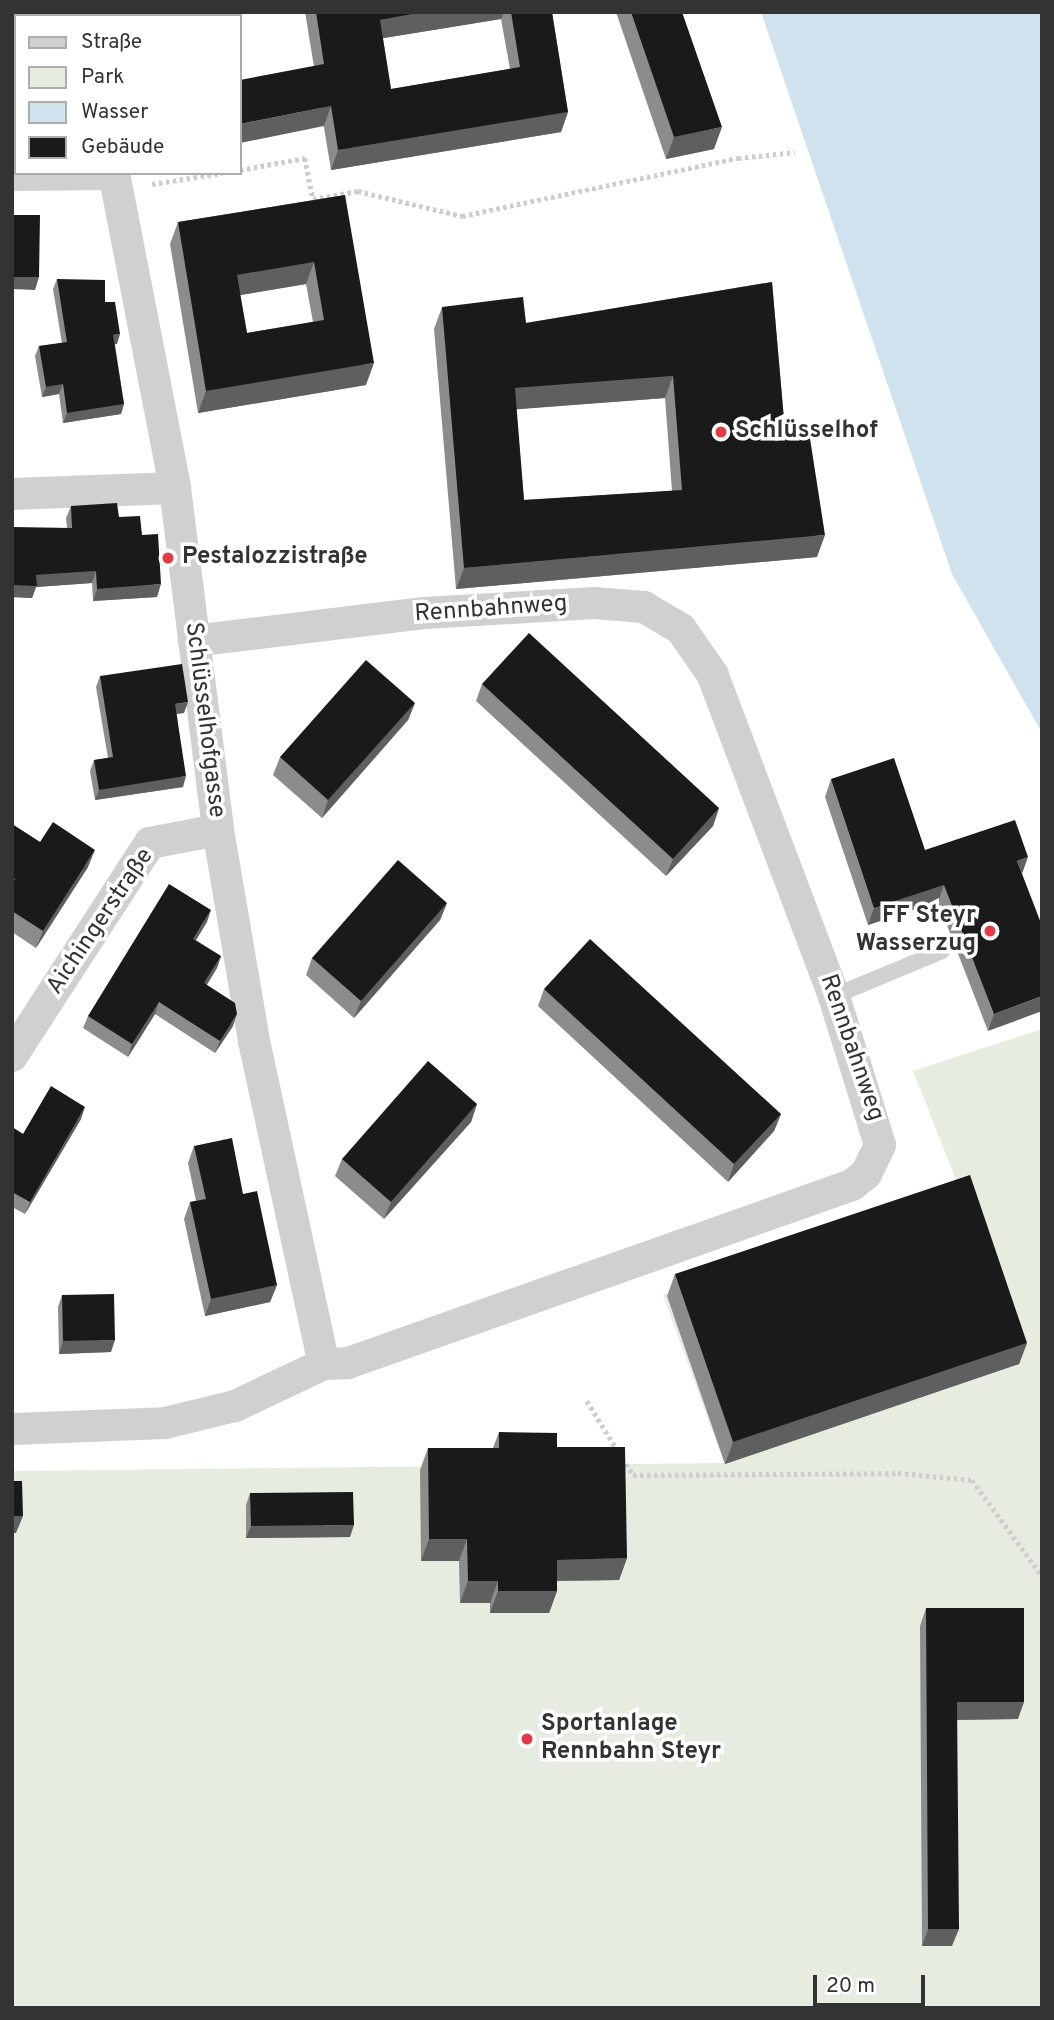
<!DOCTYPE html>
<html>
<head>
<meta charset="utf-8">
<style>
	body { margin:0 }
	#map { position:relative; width:1054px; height:2020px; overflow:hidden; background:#fff; font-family:Overpass,sans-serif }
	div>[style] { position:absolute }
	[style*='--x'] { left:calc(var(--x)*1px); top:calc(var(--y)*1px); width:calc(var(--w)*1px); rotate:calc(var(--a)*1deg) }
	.green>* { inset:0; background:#e6ecdf }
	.water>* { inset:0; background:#cfe2ee }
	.path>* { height:4.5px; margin-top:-2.25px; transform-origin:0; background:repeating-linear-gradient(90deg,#cdcdcd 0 3.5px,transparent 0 7px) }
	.service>* { height:16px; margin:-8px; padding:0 8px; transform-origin:8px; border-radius:8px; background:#d0d0d0 }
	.minor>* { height:32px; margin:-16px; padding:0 16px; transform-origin:16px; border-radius:16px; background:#d0d0d0 }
	.wall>* { inset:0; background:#8c8c8c }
	.shaded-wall>* { inset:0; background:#5f5f5f }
	.building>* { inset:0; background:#1a1a1a }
	.dots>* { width:19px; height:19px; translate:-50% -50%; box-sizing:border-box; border:4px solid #fff; border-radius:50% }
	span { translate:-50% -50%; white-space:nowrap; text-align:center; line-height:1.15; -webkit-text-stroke:7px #fff; paint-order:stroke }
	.poi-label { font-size:24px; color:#333; font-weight:700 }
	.left { translate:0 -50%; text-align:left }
	.right { translate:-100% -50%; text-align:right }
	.street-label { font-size:24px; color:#333 }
	.frame { position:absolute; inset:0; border:14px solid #333; pointer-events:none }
	.legend { position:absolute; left:14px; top:14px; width:228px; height:161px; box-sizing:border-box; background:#fff; border:2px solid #adadad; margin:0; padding:9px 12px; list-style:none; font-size:21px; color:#333 }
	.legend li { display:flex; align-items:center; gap:14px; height:35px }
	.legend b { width:35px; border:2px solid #adadad }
	.scale { position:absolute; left:813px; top:1975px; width:112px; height:32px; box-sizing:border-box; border:4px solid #333; border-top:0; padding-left:9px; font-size:21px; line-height:24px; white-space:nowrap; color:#333; -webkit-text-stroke:5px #fff; paint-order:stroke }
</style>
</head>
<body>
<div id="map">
	<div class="green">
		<div style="clip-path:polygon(1042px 1029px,1042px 2008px,12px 2008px,12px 1471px,724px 1463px,663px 1295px,962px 1195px,913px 1071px)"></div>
	</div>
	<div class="water">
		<div style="clip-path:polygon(761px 12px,1042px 12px,1042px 733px,952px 574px)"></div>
	</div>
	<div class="path">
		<div style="--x:240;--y:170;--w:66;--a:-10.5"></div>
		<div style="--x:305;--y:158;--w:42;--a:79"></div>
		<div style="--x:313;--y:199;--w:46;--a:-10.1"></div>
		<div style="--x:358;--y:191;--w:107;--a:13.5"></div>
		<div style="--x:462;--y:216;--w:282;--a:-11.9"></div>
		<div style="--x:738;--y:158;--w:57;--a:-6"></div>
		<div style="--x:152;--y:184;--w:71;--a:-8.9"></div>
		<div style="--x:587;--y:1401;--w:59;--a:58.2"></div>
		<div style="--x:622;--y:1458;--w:20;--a:57"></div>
		<div style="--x:633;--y:1475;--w:265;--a:-0.4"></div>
		<div style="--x:898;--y:1473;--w:74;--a:5.4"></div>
		<div style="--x:972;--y:1480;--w:119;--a:53.9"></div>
	</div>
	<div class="service">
		<div style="--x:834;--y:996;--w:117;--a:-22.6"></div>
	</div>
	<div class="minor">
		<div style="--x:77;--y:12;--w:4;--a:76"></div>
		<div style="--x:114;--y:173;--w:321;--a:79"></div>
		<div style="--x:175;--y:488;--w:345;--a:82.8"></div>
		<div style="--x:218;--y:830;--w:214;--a:80.3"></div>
		<div style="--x:254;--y:1041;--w:330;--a:77.8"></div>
		<div style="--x:12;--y:175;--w:103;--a:-0.6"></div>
		<div style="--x:12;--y:494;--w:163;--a:-2.1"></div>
		<div style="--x:12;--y:1056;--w:254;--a:-57.1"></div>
		<div style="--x:150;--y:843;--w:69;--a:-10.8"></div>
		<div style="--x:12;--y:1429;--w:153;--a:-2.2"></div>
		<div style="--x:165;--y:1423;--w:72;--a:-13.7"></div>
		<div style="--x:235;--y:1406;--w:98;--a:-25.3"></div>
		<div style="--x:324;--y:1364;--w:24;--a:-2"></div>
		<div style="--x:348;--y:1363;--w:535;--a:-19.45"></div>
		<div style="--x:852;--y:1185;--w:18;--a:-38"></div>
		<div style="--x:866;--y:1174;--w:32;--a:-64"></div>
		<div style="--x:880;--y:1145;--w:156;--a:-107.2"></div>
		<div style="--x:834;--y:996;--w:343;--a:-110.7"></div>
		<div style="--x:713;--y:675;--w:56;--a:-124.8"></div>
		<div style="--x:681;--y:629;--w:43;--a:-149.3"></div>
		<div style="--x:644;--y:607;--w:50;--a:-175.4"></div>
		<div style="--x:594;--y:603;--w:170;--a:176.6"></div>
		<div style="--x:424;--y:613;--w:232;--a:173.1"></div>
	</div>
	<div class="wall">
		<div style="clip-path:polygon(116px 12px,204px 12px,204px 16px,117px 16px)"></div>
		<div style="clip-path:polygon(evenodd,305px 12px,552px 12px,568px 112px,561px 132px,331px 170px,305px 12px,501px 19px,510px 69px,391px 89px,383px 38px,501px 19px)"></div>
		<div style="clip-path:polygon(616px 12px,682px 12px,714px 149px,666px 159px)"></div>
		<div style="clip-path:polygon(evenodd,345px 195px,366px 385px,198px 413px,170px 244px,178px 222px,345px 195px,306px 284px,313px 322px,247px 333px,240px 295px,306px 284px)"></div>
		<div style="clip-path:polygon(57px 279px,105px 302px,117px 344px,115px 344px,124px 404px,121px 414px,63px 423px,59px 394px,42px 397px,35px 356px,39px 346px,62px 343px,53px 289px)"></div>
		<div style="clip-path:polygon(evenodd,772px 282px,785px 431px,817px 557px,456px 589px,434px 329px,442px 307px,526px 323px,772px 282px,665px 398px,672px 491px,524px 500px,516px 409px,665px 398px)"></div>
		<div style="clip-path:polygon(71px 506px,119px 517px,142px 535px,157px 597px,93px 601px,92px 583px,36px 587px,32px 598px,12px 597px,67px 528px,66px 518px)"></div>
		<div style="clip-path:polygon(100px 676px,184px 713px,177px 714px,183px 787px,95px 800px,90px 771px,94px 760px,108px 758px,96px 687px)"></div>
		<div style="clip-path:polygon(482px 684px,719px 808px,713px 826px,666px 876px,476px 701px)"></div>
		<div style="clip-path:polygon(415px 703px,408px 720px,322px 818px,273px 775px,280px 757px)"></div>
		<div style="clip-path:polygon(831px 779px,925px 850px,1022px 874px,1042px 926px,988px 1031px,938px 902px,868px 925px,825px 797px)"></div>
		<div style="clip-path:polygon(12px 824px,40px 842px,88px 867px,36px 948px,12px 932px)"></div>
		<div style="clip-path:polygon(447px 903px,440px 920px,354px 1018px,306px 975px,312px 958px)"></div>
		<div style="clip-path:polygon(207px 922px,196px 940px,221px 956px,217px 968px,207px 985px,233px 1026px,215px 1053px,155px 1014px,128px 1057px,83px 1028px,88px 1016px)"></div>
		<div style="clip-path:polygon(544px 989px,781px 1114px,774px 1131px,728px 1182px,538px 1006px)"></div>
		<div style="clip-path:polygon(477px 1104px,471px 1122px,384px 1219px,335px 1176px,342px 1159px)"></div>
		<div style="clip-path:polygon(81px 1119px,25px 1214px,12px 1207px,12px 1127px,23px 1134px)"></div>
		<div style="clip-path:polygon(194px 1146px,243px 1194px,277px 1285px,270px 1302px,205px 1316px,184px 1219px,190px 1202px,196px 1201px,188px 1163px)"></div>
		<div style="clip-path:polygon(675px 1274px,1027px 1343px,1019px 1364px,725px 1464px,667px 1296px)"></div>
		<div style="clip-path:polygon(62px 1295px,111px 1352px,59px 1354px,58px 1307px)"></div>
		<div style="clip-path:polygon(499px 1432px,557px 1447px,627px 1558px,619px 1580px,557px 1581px,557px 1591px,549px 1613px,490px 1613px,490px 1603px,460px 1603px,459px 1561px,421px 1561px,420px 1470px,428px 1448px,493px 1448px)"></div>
		<div style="clip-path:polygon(250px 1493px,350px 1537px,246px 1538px,246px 1505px)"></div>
		<div style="clip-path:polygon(926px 1608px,1018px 1719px,957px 1720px,952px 1946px,922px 1946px,920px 1626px)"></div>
	</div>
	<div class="shaded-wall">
		<div style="clip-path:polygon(424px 12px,504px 12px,501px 19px,372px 40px,380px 20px)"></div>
		<div style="clip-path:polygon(331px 106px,324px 126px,240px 143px,240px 124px)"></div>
		<div style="clip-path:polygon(568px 112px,561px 132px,331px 170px,338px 150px)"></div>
		<div style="clip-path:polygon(12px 118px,16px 118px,16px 131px,12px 132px)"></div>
		<div style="clip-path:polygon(722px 127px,714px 149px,666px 159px,674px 137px)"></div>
		<div style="clip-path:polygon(314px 262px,306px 284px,229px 297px,237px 275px)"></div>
		<div style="clip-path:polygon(12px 277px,39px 277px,35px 290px,12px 289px)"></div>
		<div style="clip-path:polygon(120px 334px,117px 344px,110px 345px,113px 335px)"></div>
		<div style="clip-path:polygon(374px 363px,366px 385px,198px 413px,206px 391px)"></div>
		<div style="clip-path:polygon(673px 376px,665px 398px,507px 410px,515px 388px)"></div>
		<div style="clip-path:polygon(63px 384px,59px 394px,42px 397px,46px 387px)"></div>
		<div style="clip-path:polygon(124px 404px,121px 414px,63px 423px,67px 413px)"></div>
		<div style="clip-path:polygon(825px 535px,817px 557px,456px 589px,464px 568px)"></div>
		<div style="clip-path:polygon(96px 571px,92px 583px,36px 587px,32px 598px,12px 597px,12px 585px,36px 575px)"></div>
		<div style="clip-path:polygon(161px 584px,157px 597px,93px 601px,97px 589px)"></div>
		<div style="clip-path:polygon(188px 702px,184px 713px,172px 714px,175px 704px)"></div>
		<div style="clip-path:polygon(415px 703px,408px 720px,322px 818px,328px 800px)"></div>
		<div style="clip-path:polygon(186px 776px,183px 787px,95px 800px,99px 790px)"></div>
		<div style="clip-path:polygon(719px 808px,713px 826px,666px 876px,673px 859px)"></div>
		<div style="clip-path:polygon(95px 850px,88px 867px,36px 948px,43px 931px)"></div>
		<div style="clip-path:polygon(1028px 857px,1022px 874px,1017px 861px)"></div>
		<div style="clip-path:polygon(944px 885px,938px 902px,868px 925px,874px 908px)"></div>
		<div style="clip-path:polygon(447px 903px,440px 920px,354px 1018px,361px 1001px)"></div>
		<div style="clip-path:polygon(211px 910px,207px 922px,189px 951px,193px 939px)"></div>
		<div style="clip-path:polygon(221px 956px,217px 968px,200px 995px,204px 983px)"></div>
		<div style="clip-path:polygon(1042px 996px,1042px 1011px,988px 1031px,994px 1014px)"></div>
		<div style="clip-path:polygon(159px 1002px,155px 1014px,128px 1057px,132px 1044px)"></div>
		<div style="clip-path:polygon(237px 1014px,233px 1026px,215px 1053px,220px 1041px)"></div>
		<div style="clip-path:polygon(477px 1104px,471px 1122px,384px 1219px,391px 1202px)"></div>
		<div style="clip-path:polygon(85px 1107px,81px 1119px,25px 1214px,30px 1202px)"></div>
		<div style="clip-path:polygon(781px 1114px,774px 1131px,728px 1182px,734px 1164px)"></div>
		<div style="clip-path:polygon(277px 1285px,270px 1302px,205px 1316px,211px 1299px)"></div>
		<div style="clip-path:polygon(115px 1340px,111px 1352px,59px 1354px,63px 1341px)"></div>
		<div style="clip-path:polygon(1027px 1343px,1019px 1364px,725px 1464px,733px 1442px)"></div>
		<div style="clip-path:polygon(12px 1516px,23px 1516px,16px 1533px,12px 1533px)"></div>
		<div style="clip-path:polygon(354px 1525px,350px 1537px,246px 1538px,251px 1526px)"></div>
		<div style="clip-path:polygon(429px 1539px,467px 1539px,459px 1561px,421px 1561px)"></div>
		<div style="clip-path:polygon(627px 1558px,619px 1580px,549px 1581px,557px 1560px)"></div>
		<div style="clip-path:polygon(468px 1581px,498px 1581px,490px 1603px,460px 1603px)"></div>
		<div style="clip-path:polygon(498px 1591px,557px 1591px,549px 1613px,490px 1613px)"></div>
		<div style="clip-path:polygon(957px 1702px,1024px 1702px,1018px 1719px,951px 1720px)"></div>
		<div style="clip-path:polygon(928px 1929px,959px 1929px,952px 1946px,922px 1946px)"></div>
	</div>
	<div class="building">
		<div style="clip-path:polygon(12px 12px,46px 12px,47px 16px,16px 16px,16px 118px,12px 118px)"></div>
		<div style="clip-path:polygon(123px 12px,204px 12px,204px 16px,124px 16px)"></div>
		<div style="clip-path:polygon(316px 12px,424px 12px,380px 20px,391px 89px,520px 67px,511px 12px,552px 12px,568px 112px,338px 150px,331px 106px,240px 124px,240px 80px,324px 64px)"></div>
		<div style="clip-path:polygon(631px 12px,682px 12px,722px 127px,674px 137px)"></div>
		<div style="clip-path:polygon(evenodd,345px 195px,374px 363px,206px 391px,178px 222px,345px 195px,314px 262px,324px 320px,247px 333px,237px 275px,314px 262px)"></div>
		<div style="clip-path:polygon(12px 215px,40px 215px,39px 277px,12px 277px)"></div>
		<div style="clip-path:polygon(57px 279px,105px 280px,105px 302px,115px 302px,120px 334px,113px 335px,124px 404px,67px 413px,63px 384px,46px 387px,39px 346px,67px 342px)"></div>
		<div style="clip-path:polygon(evenodd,772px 282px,785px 431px,809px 432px,825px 535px,464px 568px,442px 307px,523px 297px,526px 323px,772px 282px,673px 376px,682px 490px,524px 500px,515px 388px,673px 376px)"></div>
		<div style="clip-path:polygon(117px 503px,119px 517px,140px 516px,142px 535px,158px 534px,161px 584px,97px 589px,96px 571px,36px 575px,37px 586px,12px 585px,12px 527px,72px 528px,71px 506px)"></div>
		<div style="clip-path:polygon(529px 633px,719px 808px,673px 859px,482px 684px)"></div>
		<div style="clip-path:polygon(366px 660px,415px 703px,328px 800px,280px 757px)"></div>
		<div style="clip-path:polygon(182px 664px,188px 702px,175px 704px,186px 776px,99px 790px,94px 760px,113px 757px,100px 676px)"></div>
		<div style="clip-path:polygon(894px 758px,925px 850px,1015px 820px,1028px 857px,1017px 861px,1042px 926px,1042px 996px,994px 1014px,944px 885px,874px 908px,831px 779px)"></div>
		<div style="clip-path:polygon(53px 822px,95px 850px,43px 931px,12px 911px,12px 884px,15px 879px,12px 877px,12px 824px,40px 842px)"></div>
		<div style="clip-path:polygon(398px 860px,447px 903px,361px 1001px,312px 958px)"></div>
		<div style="clip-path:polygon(169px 884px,211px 910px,193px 939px,221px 956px,204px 983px,235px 1003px,237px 1014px,220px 1041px,159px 1002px,132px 1044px,88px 1016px)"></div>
		<div style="clip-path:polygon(590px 939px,781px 1114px,734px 1164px,544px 989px)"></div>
		<div style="clip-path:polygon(428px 1061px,477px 1104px,391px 1202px,342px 1159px)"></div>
		<div style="clip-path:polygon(51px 1086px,85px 1107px,30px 1202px,12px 1192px,12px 1127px,23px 1134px)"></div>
		<div style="clip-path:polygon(232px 1138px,243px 1194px,257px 1191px,277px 1285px,211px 1299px,190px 1202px,206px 1199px,194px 1146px)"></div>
		<div style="clip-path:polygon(970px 1175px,1027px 1343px,733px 1442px,675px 1274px)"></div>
		<div style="clip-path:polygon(114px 1294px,115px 1340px,63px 1341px,62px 1295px)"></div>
		<div style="clip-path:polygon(499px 1432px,557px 1433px,557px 1447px,625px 1447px,627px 1558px,557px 1560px,557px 1591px,498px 1591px,498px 1581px,468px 1581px,467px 1539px,429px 1539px,428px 1448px,499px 1448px)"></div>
		<div style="clip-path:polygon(12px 1481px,22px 1481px,23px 1516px,12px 1516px)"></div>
		<div style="clip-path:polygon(353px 1492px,354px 1525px,251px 1526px,250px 1493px)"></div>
		<div style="clip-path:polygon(926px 1608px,1024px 1608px,1024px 1702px,957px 1702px,959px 1929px,928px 1929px)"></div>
	</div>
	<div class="dots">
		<div style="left:721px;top:432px;background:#e63946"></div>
		<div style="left:168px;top:558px;background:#e63946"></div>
		<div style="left:990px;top:931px;background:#e63946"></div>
		<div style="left:527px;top:1739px;background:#e63946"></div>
	</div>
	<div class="poi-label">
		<span class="left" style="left:735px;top:432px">Schlüsselhof</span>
		<span class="left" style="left:182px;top:558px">Pestalozzistraße</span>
		<span class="right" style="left:976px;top:931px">FF Steyr<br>Wasserzug</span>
		<span class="left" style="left:541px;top:1739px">Sportanlage<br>Rennbahn Steyr</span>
	</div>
	<div class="street-label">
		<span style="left:491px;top:610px;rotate:-4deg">Rennbahnweg</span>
		<span style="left:204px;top:720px;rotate:83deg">Schlüsselhofgasse</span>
		<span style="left:101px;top:922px;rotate:-56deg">Aichingerstraße</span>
		<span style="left:851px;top:1048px;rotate:71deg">Rennbahnweg</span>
	</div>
	<div class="frame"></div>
	<ul class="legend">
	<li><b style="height:9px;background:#d0d0d0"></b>Straße</li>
	<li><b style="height:19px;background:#e6ecdf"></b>Park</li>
	<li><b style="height:19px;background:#cfe2ee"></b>Wasser</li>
	<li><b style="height:19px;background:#1a1a1a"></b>Gebäude</li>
	</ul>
	<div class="scale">20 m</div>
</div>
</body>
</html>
